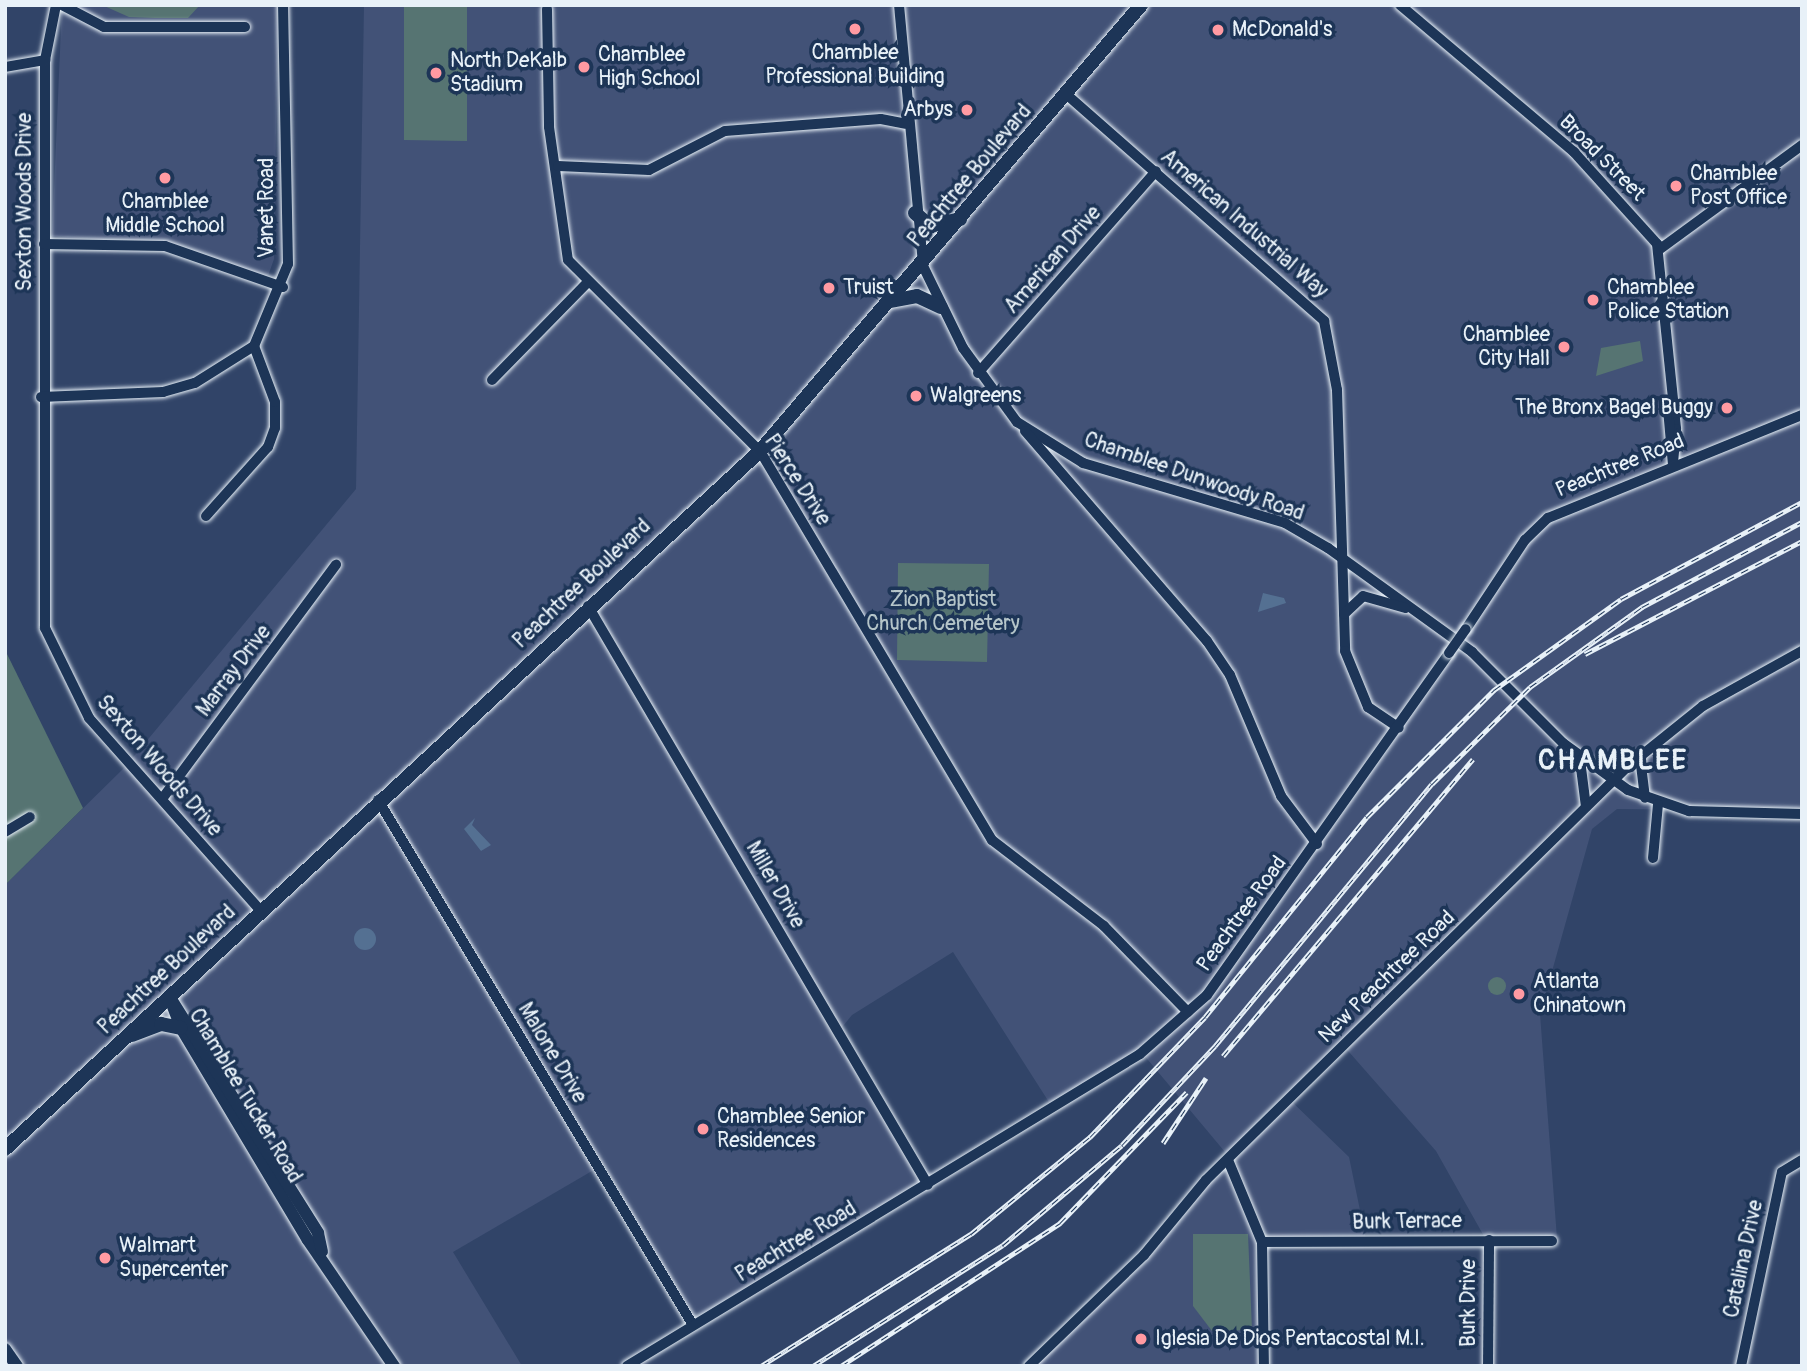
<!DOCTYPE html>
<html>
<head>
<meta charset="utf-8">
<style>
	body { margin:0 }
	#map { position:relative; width:1807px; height:1371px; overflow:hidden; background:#314468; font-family:Pangolin,sans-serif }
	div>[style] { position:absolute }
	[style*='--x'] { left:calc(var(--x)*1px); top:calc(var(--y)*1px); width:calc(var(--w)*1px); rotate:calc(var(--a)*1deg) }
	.built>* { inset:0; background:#425277 }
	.green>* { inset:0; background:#567472 }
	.round { border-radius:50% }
	.water>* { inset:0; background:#547092 }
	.roads { filter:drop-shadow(0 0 2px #e8f1f8) drop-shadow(0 0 2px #e8f1f8) }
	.minor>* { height:10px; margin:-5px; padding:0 5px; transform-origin:5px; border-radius:5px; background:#1d3557 }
	.major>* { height:12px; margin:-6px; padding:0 6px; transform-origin:6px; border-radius:6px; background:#1d3557 }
	.highway>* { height:14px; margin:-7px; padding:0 7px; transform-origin:7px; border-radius:7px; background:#1d3557 }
	.rail>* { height:5px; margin-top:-2.5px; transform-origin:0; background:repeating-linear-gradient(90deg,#1d3557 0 8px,#e8f1f8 0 16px); box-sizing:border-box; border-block:2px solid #e8f1f8 }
	.bridges { filter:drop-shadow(0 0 2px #e8f1f8) drop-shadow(0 0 2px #e8f1f8) }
	.minor-bridge>* { height:10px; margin:-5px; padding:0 5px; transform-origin:5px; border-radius:5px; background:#1d3557 }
	.dots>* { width:19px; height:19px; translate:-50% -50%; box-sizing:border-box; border:4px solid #1d3557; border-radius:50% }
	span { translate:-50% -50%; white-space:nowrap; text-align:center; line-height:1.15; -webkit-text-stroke:7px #1d3557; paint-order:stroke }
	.poi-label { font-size:21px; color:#e8f1f8 }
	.left { translate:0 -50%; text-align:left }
	.right { translate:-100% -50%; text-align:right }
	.street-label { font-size:21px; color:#e8f1f8 }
	.park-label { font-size:21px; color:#b5c5c9 }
	.district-label { font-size:28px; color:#e8f1f8; font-weight:700; letter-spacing:2px }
	.frame { position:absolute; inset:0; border:7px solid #e8f1f8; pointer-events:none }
</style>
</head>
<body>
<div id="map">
	<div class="built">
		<div style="clip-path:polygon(62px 5px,278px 5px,274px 259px,267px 279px,175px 244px,52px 236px)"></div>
		<div style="clip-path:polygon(364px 5px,1802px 5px,1802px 811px,1617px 809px,1592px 829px,1540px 1014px,1557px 1238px,1485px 1238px,1436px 1151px,1342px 1044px,1287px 1097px,1349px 1157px,1367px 1244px,1264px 1242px,1268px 1366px,1030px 1366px,1123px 1278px,1230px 1158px,1143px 1054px,1054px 1110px,953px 952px,852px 1015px,839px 1031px,928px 1185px,693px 1325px,604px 1164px,453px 1252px,522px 1366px,5px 1366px,5px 885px,125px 767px,356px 489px)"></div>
	</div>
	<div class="green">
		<div style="clip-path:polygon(102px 5px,200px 5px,188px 18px,155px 18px,129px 17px)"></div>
		<div style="clip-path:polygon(404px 5px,467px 5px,467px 141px,404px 140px)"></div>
		<div style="clip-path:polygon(1640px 341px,1643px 361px,1596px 376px,1601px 348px)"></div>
		<div style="clip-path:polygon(898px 563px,989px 564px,987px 662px,897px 660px)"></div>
		<div style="clip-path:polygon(5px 650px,83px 808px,5px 885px)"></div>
		<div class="round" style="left:1488px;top:977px;width:18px;height:18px"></div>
		<div style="clip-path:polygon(1193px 1234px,1248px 1234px,1252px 1330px,1212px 1331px,1193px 1306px)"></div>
	</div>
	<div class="water">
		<div style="clip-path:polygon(1263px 593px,1284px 598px,1286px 603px,1258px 612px)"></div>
		<div style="clip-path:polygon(475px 818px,472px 825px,491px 845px,481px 851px,464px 829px)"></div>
		<div class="round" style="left:354px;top:928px;width:22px;height:22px"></div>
	</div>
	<div class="roads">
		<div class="minor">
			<div style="--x:56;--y:5;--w:56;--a:101.3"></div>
			<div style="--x:45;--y:60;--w:568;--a:90"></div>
			<div style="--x:45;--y:628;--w:100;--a:63.9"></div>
			<div style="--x:89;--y:718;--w:259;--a:48.3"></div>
			<div style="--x:62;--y:5;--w:47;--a:27.6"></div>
			<div style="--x:104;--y:27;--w:141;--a:0"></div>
			<div style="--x:899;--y:5;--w:262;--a:84.7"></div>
			<div style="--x:923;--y:266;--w:91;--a:64"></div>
			<div style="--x:963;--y:348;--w:92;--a:53.9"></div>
			<div style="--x:1017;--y:422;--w:78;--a:31.8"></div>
			<div style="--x:1083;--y:463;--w:211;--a:16.5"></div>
			<div style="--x:1285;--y:523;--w:50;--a:30.2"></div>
			<div style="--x:1328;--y:548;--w:178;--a:35.8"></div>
			<div style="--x:1472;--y:652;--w:129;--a:45"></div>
			<div style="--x:1563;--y:743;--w:80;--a:35.9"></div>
			<div style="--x:1628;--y:790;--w:65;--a:19"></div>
			<div style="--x:1689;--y:811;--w:113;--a:1.5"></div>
			<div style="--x:1400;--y:5;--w:228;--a:40.2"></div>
			<div style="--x:1574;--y:152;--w:124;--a:47.9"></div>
			<div style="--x:1657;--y:244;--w:186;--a:84.1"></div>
			<div style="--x:1676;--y:429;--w:36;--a:95"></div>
			<div style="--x:547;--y:9;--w:118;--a:89"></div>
			<div style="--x:549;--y:127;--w:134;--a:81.9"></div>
			<div style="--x:568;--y:260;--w:271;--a:44.9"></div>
			<div style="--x:760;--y:451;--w:453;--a:59.2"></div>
			<div style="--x:992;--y:840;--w:141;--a:37.5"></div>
			<div style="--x:1104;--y:926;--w:120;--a:45.7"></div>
			<div style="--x:5;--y:67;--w:41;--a:-9.9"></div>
			<div style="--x:1066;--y:94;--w:344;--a:41.3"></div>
			<div style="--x:1324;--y:321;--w:70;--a:79.3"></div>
			<div style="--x:1337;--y:390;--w:261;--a:88.2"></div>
			<div style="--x:1345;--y:651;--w:61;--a:67.7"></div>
			<div style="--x:1368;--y:707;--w:37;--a:34"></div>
			<div style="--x:558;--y:166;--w:91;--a:2.5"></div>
			<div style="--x:649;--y:170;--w:85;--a:-27.2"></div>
			<div style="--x:725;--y:131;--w:156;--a:-4.4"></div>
			<div style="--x:881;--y:119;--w:25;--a:11"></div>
			<div style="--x:44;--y:244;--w:121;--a:0.9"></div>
			<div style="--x:165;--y:246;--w:125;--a:19.2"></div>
			<div style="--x:1660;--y:249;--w:176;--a:-36.2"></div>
			<div style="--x:978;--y:373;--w:269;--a:-48.6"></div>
			<div style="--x:492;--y:380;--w:134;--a:-45.6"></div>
			<div style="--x:41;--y:397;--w:122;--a:-2.3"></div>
			<div style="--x:163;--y:392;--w:33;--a:-16"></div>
			<div style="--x:195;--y:383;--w:70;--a:-32.1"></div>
			<div style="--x:254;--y:346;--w:89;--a:-67.5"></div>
			<div style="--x:288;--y:264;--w:259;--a:-91.1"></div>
			<div style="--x:1668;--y:409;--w:56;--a:84.9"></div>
			<div style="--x:1025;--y:431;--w:278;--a:49.1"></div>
			<div style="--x:1207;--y:641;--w:41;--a:55.9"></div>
			<div style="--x:1230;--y:675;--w:131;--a:67.1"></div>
			<div style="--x:1281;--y:796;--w:60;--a:53.1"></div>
			<div style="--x:206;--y:516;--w:93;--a:-48.1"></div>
			<div style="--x:268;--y:447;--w:20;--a:-70"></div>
			<div style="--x:275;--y:428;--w:26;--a:-90"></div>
			<div style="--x:275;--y:402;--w:60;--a:-110.6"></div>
			<div style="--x:588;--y:606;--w:671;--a:59.58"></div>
			<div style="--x:1344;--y:614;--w:26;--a:-43"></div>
			<div style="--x:1363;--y:596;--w:44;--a:15.9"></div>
			<div style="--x:1466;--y:629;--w:107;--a:-56.5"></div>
			<div style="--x:1525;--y:540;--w:32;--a:-44"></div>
			<div style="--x:1548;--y:518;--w:274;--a:-22.1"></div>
			<div style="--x:1640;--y:757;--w:41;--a:83"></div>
			<div style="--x:1580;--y:760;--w:47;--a:82.7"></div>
			<div style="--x:162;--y:799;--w:292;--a:-53.4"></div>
			<div style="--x:378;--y:800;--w:612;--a:59.04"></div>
			<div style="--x:5;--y:832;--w:29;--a:-31"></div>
			<div style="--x:1653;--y:858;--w:54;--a:-84.7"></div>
			<div style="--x:1228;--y:1160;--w:89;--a:67.5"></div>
			<div style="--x:1262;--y:1242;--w:124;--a:89.1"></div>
			<div style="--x:1262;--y:1242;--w:290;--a:-0.2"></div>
			<div style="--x:627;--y:1366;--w:600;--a:-31.31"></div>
			<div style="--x:1140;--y:1054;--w:89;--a:-41.4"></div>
			<div style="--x:1207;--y:995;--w:419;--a:-54.7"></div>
			<div style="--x:1029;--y:1366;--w:160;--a:-44"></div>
			<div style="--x:1144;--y:1255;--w:97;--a:-50.4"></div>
			<div style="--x:1206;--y:1180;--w:590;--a:-44.45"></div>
			<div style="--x:1627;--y:767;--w:97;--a:-38.8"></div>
			<div style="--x:1703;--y:706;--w:113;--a:-29.1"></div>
			<div style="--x:1488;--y:1366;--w:126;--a:-89.5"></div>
			<div style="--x:1741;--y:1366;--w:198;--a:-78.1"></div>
			<div style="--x:1782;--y:1172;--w:23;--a:-31"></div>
		</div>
		<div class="major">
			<div style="--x:169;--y:996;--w:34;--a:69"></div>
			<div style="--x:181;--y:1028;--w:247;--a:59.1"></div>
			<div style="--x:308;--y:1240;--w:153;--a:55.7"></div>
			<div style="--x:169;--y:996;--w:280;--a:57.8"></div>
			<div style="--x:318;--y:1233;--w:19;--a:78"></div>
			<div style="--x:5;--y:1349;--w:21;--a:55"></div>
		</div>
		<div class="highway">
			<div style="--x:915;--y:213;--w:20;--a:41"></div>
			<div style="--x:930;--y:226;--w:31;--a:-13"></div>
			<div style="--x:891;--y:301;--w:26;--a:-11"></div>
			<div style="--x:917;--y:296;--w:26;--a:25"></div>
			<div style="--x:132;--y:1035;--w:31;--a:-21"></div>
			<div style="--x:161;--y:1024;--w:20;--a:11"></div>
			<div style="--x:5;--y:1149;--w:1028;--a:-42.75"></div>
			<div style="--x:760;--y:451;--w:587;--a:-49.49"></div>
		</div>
	</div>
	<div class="rail">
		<div style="--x:1585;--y:654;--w:245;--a:-27.5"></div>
		<div style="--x:1223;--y:1056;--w:388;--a:-49.9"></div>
		<div style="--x:1163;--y:1143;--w:78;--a:-56.5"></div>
		<div style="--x:761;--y:1366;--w:248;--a:-32.2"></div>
		<div style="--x:971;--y:1234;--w:154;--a:-39.2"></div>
		<div style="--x:1090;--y:1137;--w:166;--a:-46.2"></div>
		<div style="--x:1205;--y:1017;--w:257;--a:-51"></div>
		<div style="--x:1367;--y:817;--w:180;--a:-45"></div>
		<div style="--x:1494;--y:690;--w:156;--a:-35.6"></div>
		<div style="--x:1621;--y:599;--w:205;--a:-28.2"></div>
		<div style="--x:813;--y:1366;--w:225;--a:-32.5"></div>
		<div style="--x:1003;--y:1245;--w:155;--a:-40"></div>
		<div style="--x:1122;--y:1145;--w:136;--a:-46.8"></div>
		<div style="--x:1215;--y:1046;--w:340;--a:-50.4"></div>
		<div style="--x:1432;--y:784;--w:138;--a:-44.7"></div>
		<div style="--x:1530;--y:687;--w:138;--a:-35.5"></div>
		<div style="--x:1642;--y:607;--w:181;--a:-28"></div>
		<div style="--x:841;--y:1366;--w:262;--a:-33.1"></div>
		<div style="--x:1060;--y:1223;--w:182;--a:-45.9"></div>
	</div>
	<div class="bridges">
		<div class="minor-bridge">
			<div style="--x:1449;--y:653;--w:29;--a:-55"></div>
		</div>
	</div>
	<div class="dots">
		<div style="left:855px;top:29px;background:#ff9aa2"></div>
		<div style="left:1218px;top:30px;background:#ff9aa2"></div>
		<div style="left:584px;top:67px;background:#ff9aa2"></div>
		<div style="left:436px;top:73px;background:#ff9aa2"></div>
		<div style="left:967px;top:110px;background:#ff9aa2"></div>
		<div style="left:165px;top:178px;background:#ff9aa2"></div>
		<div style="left:1676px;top:186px;background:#ff9aa2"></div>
		<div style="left:829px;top:288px;background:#ff9aa2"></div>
		<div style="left:1593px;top:300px;background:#ff9aa2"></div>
		<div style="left:1564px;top:347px;background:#ff9aa2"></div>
		<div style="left:916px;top:396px;background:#ff9aa2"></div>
		<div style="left:1727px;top:408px;background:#ff9aa2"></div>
		<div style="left:1519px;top:994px;background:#ff9aa2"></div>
		<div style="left:703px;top:1129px;background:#ff9aa2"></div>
		<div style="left:105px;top:1258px;background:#ff9aa2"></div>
		<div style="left:1141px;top:1339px;background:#ff9aa2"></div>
	</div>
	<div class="poi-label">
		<span class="left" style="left:1232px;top:30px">McDonald's</span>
		<span style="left:855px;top:65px">Chamblee<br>Professional Building</span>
		<span class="left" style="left:598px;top:67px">Chamblee<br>High School</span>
		<span class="left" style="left:450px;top:73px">North DeKalb<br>Stadium</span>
		<span class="right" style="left:953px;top:110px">Arbys</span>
		<span class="left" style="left:1690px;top:186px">Chamblee<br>Post Office</span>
		<span style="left:165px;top:214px">Chamblee<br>Middle School</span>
		<span class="left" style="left:843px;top:288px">Truist</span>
		<span class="left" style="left:1607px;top:300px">Chamblee<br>Police Station</span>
		<span class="right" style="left:1550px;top:347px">Chamblee<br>City Hall</span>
		<span class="left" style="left:930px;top:396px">Walgreens</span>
		<span class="right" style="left:1713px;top:408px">The Bronx Bagel Buggy</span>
		<span class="left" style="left:1533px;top:994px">Atlanta<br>Chinatown</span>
		<span class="left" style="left:717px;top:1129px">Chamblee Senior<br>Residences</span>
		<span class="left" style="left:119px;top:1258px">Walmart<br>Supercenter</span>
		<span class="left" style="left:1155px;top:1339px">Iglesia De Dios Pentacostal M.I.</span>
	</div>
	<div class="street-label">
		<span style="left:1602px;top:158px;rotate:45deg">Broad Street</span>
		<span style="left:970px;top:176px;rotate:-50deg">Peachtree Boulevard</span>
		<span style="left:25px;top:202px;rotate:-90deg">Sexton Woods Drive</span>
		<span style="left:267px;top:208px;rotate:-90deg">Vanet Road</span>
		<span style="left:1244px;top:224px;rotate:41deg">American Industrial Way</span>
		<span style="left:1053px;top:260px;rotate:-49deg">American Drive</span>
		<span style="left:1620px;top:466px;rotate:-22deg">Peachtree Road</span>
		<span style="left:1194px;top:477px;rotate:19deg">Chamblee Dunwoody Road</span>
		<span style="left:797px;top:480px;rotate:57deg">Pierce Drive</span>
		<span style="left:582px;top:584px;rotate:-43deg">Peachtree Boulevard</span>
		<span style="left:234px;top:671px;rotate:-53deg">Marray Drive</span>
		<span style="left:159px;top:766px;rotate:49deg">Sexton Woods Drive</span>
		<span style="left:775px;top:885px;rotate:60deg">Miller Drive</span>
		<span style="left:1242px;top:914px;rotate:-54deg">Peachtree Road</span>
		<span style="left:167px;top:970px;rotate:-43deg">Peachtree Boulevard</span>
		<span style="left:1387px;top:977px;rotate:-44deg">New Peachtree Road</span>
		<span style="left:552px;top:1053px;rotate:59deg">Malone Drive</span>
		<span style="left:245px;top:1096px;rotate:59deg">Chamblee Tucker Road</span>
		<span style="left:1407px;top:1222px;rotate:-1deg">Burk Terrace</span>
		<span style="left:796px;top:1242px;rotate:-31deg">Peachtree Road</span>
		<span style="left:1744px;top:1259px;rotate:-78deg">Catalina Drive</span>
		<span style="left:1469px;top:1303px;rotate:-90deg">Burk Drive</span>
	</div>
	<div class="park-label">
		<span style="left:943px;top:612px">Zion Baptist<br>Church Cemetery</span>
	</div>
	<div class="district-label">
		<span style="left:1613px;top:761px">CHAMBLEE</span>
	</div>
	<div class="frame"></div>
</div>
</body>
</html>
